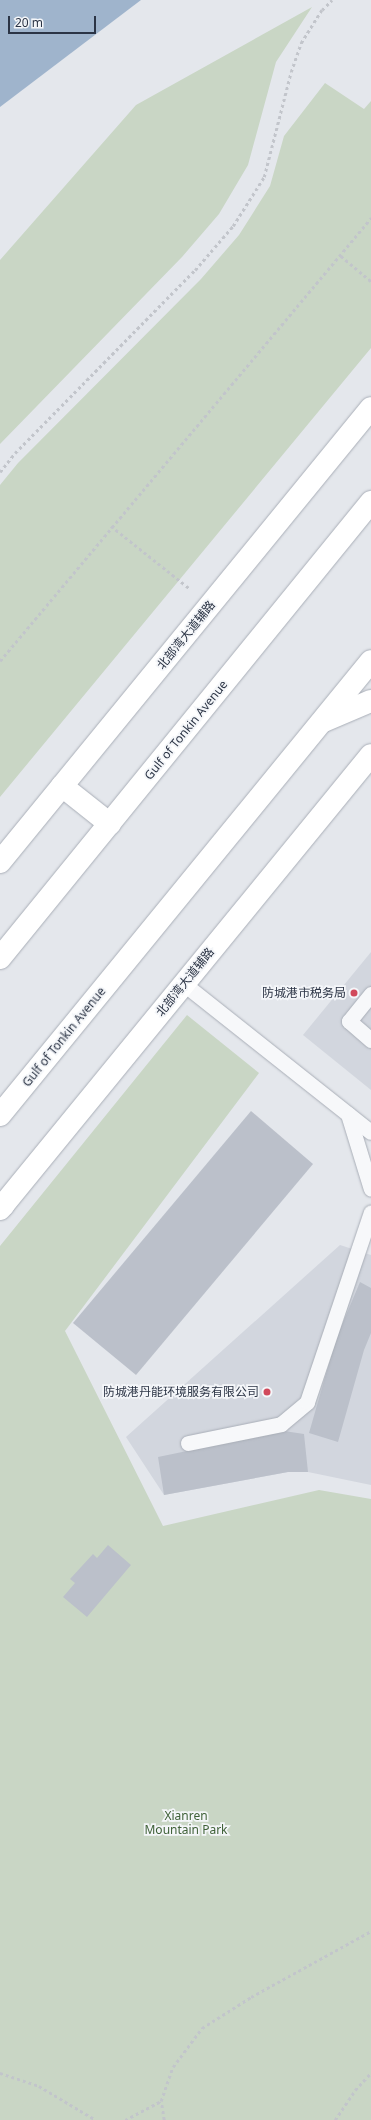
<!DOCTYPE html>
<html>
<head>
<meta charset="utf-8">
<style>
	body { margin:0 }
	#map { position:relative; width:371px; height:2120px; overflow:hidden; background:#e4e7ec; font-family:"Noto Sans","Noto Sans SC",sans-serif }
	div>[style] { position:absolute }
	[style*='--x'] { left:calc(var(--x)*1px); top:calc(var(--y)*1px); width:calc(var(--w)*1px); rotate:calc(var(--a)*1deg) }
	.built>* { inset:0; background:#d2d6de }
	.green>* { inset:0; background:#c9d6c5 }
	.water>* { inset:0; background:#9fb4cc }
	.building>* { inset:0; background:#bbc0ca }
	.path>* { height:2.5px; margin-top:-1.25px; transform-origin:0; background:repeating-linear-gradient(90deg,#c2c5cb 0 3px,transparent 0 6px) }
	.roads { filter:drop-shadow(0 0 1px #a9aeb7) drop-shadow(0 0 1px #a9aeb7) }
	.lane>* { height:15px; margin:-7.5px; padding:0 7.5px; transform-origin:7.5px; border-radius:7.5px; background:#f7f8fa }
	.secondary>* { height:22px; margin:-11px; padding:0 11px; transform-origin:11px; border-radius:11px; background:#fff }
	.highway>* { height:22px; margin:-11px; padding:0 11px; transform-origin:11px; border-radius:11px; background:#fff }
	.dots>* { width:11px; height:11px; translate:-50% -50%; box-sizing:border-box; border:2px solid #f4f6f9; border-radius:50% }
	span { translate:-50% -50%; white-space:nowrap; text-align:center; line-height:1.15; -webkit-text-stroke:3.5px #f4f6f9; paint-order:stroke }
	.street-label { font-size:12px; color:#2b3445 }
	.poi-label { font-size:12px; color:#2b3445 }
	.right { translate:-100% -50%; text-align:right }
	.park-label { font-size:12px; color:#3f6138 }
	.scale { position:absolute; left:8px; top:16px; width:88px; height:18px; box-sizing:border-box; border:2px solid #2b3445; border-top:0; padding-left:5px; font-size:12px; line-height:14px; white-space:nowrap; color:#2b3445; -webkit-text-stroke:3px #f4f6f9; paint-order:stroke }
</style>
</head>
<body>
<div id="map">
	<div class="built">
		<div style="clip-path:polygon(371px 952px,371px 1090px,303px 1035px)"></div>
		<div style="clip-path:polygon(340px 1245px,371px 1255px,371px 1485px,308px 1472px,288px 1472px,164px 1495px,126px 1437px)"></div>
	</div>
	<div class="green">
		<div style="clip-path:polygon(312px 7px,276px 62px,248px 165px,219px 214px,182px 257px,0 444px,0 260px,136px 105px)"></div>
		<div style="clip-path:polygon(325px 83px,364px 109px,371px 101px,371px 348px,0 797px,0 485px,18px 463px,201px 279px,239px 235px,270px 186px,284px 136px)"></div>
		<div style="clip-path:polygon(187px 1015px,259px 1073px,65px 1331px,163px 1526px,319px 1490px,371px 1499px,371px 2120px,0 2120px,0 1246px)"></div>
	</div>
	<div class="water">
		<div style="clip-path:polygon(0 0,141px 0,0 107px)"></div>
	</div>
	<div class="building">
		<div style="clip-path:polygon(251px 1111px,313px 1164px,136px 1375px,73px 1323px)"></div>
		<div style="clip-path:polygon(360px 1282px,371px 1288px,371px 1333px,364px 1350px,338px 1442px,309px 1433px,336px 1339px)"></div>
		<div style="clip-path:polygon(284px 1431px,304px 1434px,308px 1472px,288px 1472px,164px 1495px,158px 1457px)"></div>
		<div style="clip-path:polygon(108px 1545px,131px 1565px,87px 1617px,63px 1597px,75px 1583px,70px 1579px,93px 1554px,97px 1558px)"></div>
	</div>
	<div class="path">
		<div style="--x:341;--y:256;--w:39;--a:40"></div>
		<div style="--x:0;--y:472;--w:24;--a:-52"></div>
		<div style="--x:15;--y:453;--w:257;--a:-45.5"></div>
		<div style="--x:195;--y:270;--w:58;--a:-49.2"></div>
		<div style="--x:233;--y:226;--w:58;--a:-57.7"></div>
		<div style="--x:264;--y:177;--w:108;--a:-75.6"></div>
		<div style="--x:291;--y:72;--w:31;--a:-71"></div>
		<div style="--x:301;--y:43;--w:39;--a:-58"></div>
		<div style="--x:322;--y:10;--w:14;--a:-45"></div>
		<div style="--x:111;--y:526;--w:100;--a:38.5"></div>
		<div style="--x:0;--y:661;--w:578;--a:-50.05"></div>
		<div style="--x:0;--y:2073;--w:41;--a:18.4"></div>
		<div style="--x:39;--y:2086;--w:66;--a:30.8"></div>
		<div style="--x:125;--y:2120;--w:41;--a:-27.8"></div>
		<div style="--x:164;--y:2120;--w:19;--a:-99"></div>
		<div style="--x:161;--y:2101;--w:36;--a:-71"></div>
		<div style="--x:173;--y:2067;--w:49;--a:-53.4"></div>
		<div style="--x:202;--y:2028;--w:58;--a:-32.3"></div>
		<div style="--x:251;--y:1997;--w:137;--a:-28.8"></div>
		<div style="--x:335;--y:2120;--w:36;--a:-56"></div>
		<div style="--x:355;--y:2090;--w:23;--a:-47"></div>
	</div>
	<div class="roads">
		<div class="lane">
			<div style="--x:184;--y:984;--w:238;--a:38.4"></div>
			<div style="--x:371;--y:994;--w:35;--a:129"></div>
			<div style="--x:349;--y:1021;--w:29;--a:41"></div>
			<div style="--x:348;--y:1114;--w:78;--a:73"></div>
			<div style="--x:188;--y:1443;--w:95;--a:-11.5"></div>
			<div style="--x:281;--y:1424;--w:34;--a:-40"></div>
			<div style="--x:307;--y:1402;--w:200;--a:-71.4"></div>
		</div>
		<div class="secondary">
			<div style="--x:0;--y:862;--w:586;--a:-50.74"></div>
			<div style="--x:0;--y:1209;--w:586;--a:-50.74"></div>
		</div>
		<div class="highway">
			<div style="--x:324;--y:721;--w:51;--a:-23.1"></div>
			<div style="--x:62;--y:786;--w:61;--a:38.4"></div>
			<div style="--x:0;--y:958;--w:588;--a:-50.87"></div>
			<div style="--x:0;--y:1115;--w:586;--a:-50.74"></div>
			<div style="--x:0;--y:1203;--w:4;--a:34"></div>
		</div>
	</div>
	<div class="dots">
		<div style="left:354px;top:993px;background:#d1495b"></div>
		<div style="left:267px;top:1392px;background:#d1495b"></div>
	</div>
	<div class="street-label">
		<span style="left:186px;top:635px;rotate:-51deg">北部湾大道辅路</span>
		<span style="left:186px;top:730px;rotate:-51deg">Gulf of Tonkin Avenue</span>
		<span style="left:185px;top:982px;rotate:-51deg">北部湾大道辅路</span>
		<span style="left:64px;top:1037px;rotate:-51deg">Gulf of Tonkin Avenue</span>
	</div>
	<div class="poi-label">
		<span class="right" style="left:346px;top:993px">防城港市税务局</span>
		<span class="right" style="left:259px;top:1392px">防城港丹能环境服务有限公司</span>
	</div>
	<div class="park-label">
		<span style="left:186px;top:1823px">Xianren<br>Mountain Park</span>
	</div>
	<div class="scale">20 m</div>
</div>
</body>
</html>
